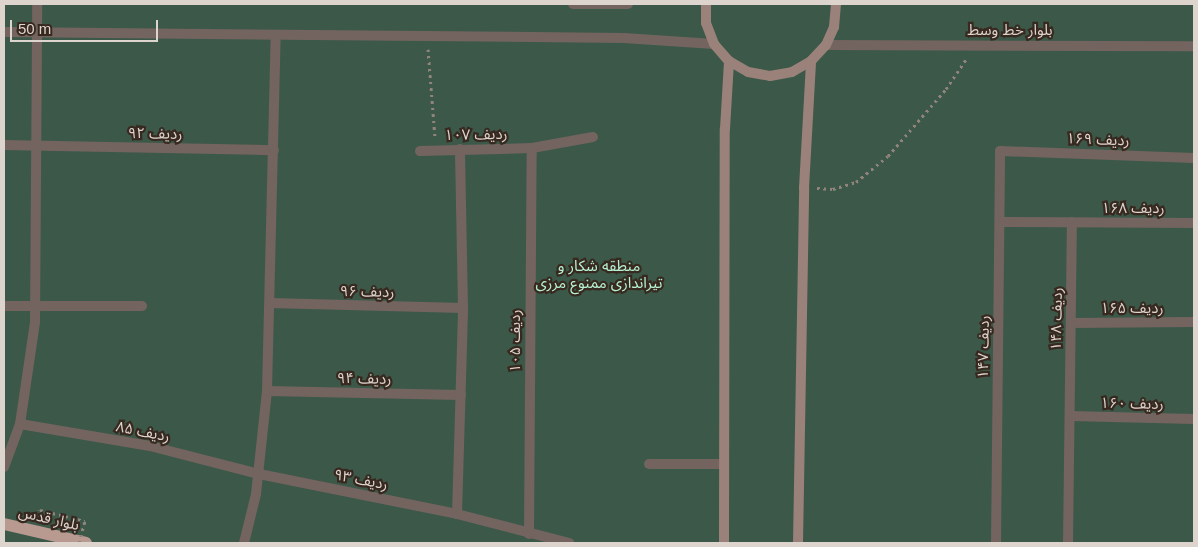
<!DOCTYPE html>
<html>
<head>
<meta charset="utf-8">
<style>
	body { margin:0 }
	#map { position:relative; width:1198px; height:547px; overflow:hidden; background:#382920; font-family:Arial,"Noto Sans Arabic",sans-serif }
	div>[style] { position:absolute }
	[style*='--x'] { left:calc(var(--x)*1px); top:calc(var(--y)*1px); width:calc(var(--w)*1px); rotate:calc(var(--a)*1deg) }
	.green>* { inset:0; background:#3c5849 }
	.path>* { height:3px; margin-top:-1.5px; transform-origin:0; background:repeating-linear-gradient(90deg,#90847c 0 2.5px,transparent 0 6.5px) }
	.minor>* { height:10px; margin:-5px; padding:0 5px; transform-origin:5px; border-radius:5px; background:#73645f }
	.tertiary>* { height:10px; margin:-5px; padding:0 5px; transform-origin:5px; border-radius:5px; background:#73645f }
	.secondary>* { height:10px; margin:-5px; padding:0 5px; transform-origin:5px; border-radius:5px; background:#9a827b }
	.primary>* { height:12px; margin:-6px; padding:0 6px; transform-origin:6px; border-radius:6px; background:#b89a90 }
	.path-bridge>* { height:3px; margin-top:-1.5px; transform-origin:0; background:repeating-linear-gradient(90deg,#90847c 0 2.5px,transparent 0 6.5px) }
	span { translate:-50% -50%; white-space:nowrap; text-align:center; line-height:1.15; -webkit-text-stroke:4.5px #382920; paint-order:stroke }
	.street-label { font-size:15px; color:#ded4ce }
	.park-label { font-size:15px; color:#b6f2d1 }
	.frame { position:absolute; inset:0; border:5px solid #ded4ce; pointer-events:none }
	.scale { position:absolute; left:10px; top:20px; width:148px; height:22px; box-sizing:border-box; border:2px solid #ded4ce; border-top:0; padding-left:6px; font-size:15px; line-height:18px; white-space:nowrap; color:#ded4ce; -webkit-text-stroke:4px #382920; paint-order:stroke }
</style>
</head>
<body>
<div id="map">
	<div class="green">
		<div style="clip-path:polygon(4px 4px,1194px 4px,1194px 543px,4px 543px)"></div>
	</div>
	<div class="path">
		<div style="--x:428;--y:49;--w:88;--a:85.5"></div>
		<div style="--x:817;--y:188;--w:16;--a:4"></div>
		<div style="--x:833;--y:189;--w:24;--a:-17"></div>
		<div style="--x:856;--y:182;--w:41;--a:-39.1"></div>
		<div style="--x:888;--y:156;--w:89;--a:-49.1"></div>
		<div style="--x:946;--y:89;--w:36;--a:-56"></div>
		<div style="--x:39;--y:517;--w:7;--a:-82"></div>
		<div style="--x:40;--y:510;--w:46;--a:13.7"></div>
	</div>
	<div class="minor">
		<div style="--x:4;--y:145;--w:270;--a:1.1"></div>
		<div style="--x:420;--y:151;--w:112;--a:-1.5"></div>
		<div style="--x:532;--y:148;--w:62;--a:-10.2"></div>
		<div style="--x:1000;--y:222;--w:194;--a:0.3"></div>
		<div style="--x:270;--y:303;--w:193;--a:1.5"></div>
		<div style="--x:4;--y:306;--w:138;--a:0"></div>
		<div style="--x:1071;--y:323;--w:123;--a:-0.5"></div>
		<div style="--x:267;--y:391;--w:194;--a:1.2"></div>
		<div style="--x:1070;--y:416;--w:124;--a:1.4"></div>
		<div style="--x:20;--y:424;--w:132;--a:9.6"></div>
		<div style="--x:150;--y:446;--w:113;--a:14.4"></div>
		<div style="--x:259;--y:474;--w:202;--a:11.4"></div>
		<div style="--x:457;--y:514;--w:116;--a:14.5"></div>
		<div style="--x:649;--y:464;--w:75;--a:0"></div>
		<div style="--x:4;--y:467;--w:46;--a:-69.6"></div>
		<div style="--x:20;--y:424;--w:103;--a:-81.6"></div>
		<div style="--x:35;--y:322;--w:318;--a:-89.6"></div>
		<div style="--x:457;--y:514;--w:206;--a:-88.3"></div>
		<div style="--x:463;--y:308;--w:159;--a:-91.1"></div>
		<div style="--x:529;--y:534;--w:386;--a:-89.6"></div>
		<div style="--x:244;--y:543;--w:50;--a:-76.2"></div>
		<div style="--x:256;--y:494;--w:104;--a:-83.9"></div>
		<div style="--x:267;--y:391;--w:356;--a:-88.6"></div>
		<div style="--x:996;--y:543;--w:392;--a:-89.4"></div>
		<div style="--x:1000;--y:151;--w:194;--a:2.1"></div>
		<div style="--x:1068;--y:543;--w:321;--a:-89.3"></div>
	</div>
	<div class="tertiary">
		<div style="--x:573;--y:4;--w:55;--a:0"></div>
		<div style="--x:4;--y:32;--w:620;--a:0.55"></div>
		<div style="--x:624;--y:38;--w:90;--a:3.8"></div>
		<div style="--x:826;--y:45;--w:368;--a:0.2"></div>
	</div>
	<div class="secondary">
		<div style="--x:706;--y:4;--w:19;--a:90"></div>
		<div style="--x:706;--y:23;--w:22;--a:69"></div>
		<div style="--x:714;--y:44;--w:23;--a:49"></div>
		<div style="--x:729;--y:61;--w:22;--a:30"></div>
		<div style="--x:748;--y:72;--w:22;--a:10"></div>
		<div style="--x:770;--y:76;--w:22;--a:-10"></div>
		<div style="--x:792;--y:72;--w:22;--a:-30"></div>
		<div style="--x:811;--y:61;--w:22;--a:-47"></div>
		<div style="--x:826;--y:45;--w:20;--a:-66"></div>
		<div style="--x:834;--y:27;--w:23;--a:-85"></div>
		<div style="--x:724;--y:543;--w:414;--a:-89.9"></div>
		<div style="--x:725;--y:129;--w:68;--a:-86.6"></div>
		<div style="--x:798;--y:543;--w:355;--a:-89"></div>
		<div style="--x:804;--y:188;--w:127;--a:-86.8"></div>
	</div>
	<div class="primary">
		<div style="--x:4;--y:524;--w:84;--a:13"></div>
	</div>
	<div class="path-bridge">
		<div style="--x:79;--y:543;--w:23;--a:-75"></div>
	</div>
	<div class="street-label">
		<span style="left:1010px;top:30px">بلوار خط وسط</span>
		<span style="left:155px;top:133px;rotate:1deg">ردیف ۹۲</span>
		<span style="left:476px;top:134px;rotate:-1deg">ردیف ۱۰۷</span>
		<span style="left:1098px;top:139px;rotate:2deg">ردیف ۱۶۹</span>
		<span style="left:1133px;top:208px">ردیف ۱۶۸</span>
		<span style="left:367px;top:291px;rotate:1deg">ردیف ۹۶</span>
		<span style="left:1132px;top:308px">ردیف ۱۶۵</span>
		<span style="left:1056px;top:319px;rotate:-89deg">ردیف ۱۴۸</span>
		<span style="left:515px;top:341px;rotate:-90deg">ردیف ۱۰۵</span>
		<span style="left:983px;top:347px;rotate:-89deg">ردیف ۱۴۷</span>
		<span style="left:364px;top:378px;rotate:1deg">ردیف ۹۴</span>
		<span style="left:1132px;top:403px;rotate:1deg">ردیف ۱۶۰</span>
		<span style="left:143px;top:431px;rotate:11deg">ردیف ۸۵</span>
		<span style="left:361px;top:479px;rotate:11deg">ردیف ۹۳</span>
		<span style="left:49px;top:518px;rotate:13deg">بلوار قدس</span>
	</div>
	<div class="park-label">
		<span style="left:599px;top:274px">منطقه شکار و<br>تیراندازی ممنوع مرزی</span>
	</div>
	<div class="frame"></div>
	<div class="scale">50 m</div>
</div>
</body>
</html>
